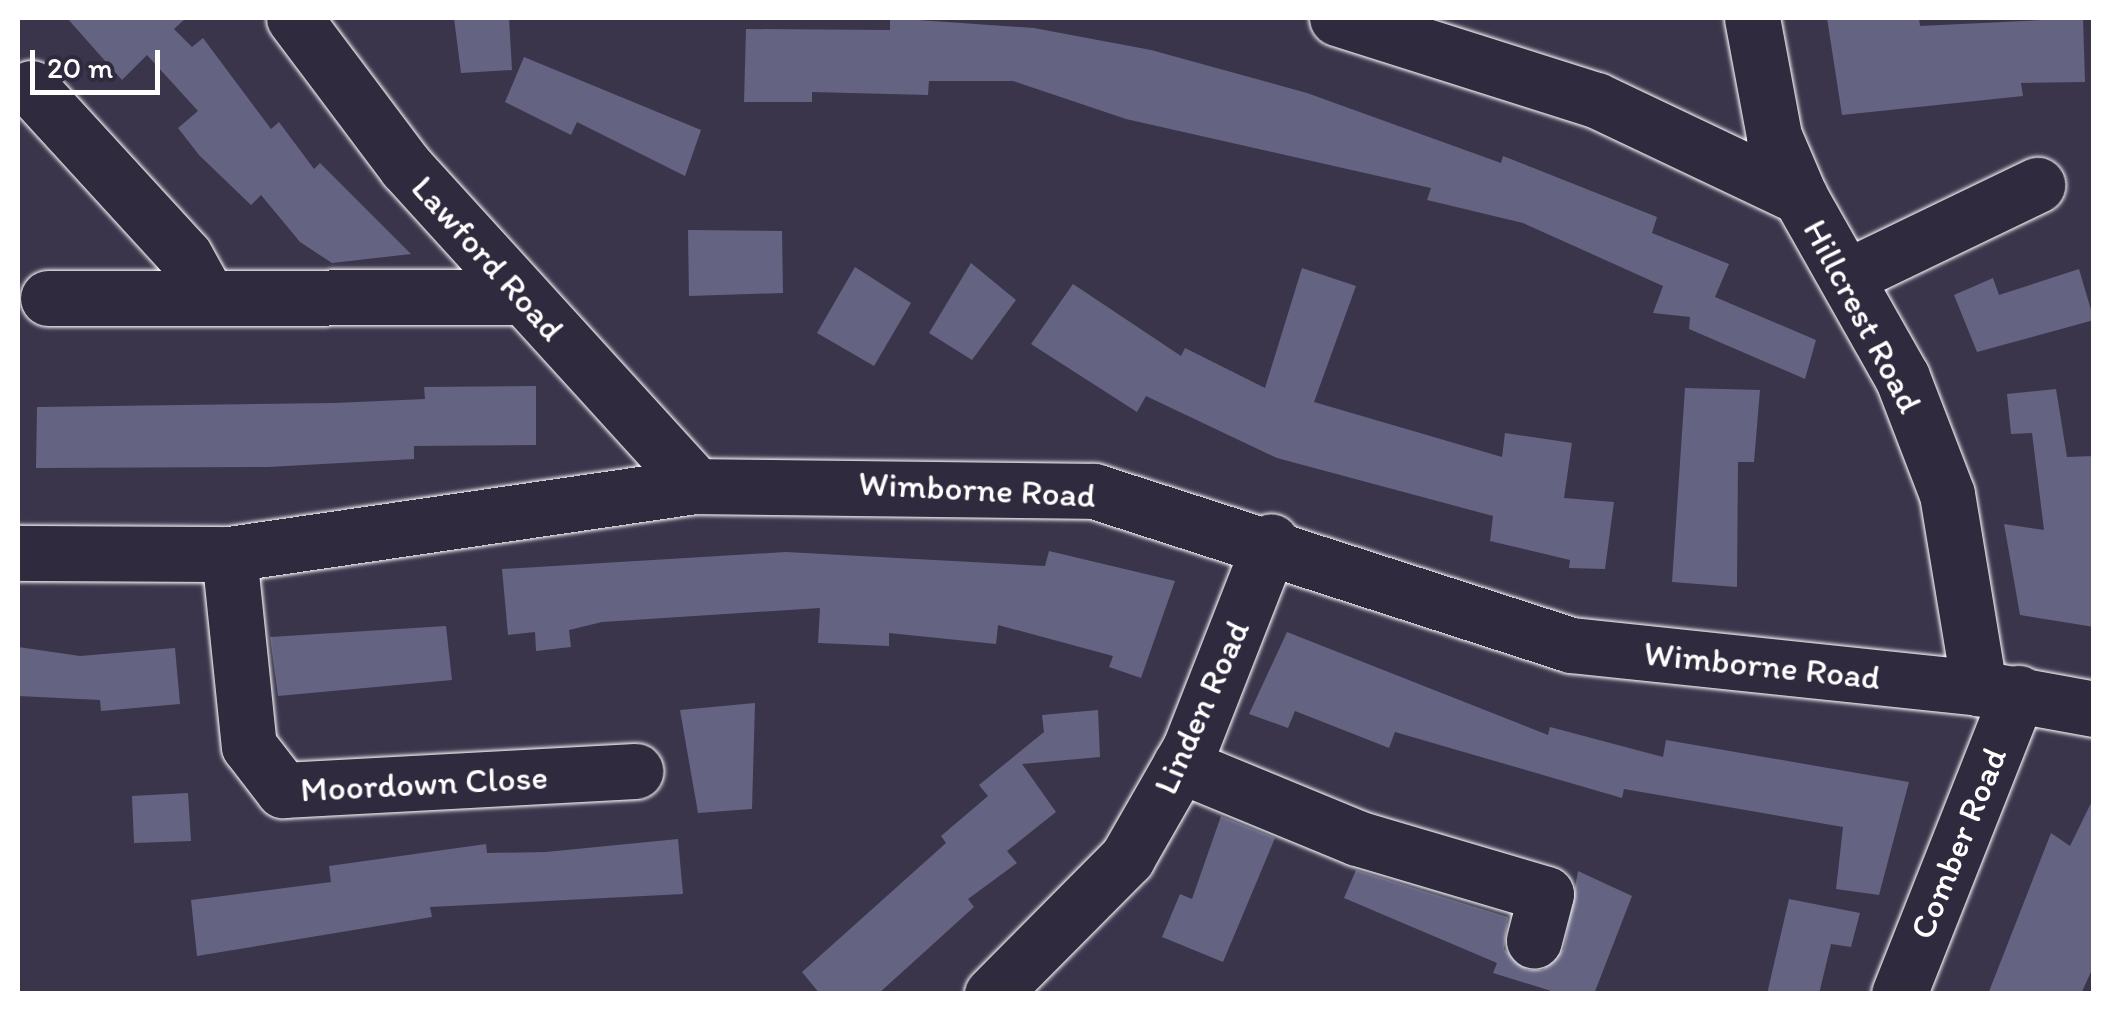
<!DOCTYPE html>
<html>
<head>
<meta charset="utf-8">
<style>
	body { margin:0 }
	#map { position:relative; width:2111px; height:1011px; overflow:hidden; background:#3a354b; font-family:Itim,sans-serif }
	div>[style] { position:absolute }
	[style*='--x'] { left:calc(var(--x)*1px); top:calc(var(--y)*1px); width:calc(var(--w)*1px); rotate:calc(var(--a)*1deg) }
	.building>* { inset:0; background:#646381 }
	.roads { filter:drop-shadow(0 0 2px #fff) drop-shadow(0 0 2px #fff) }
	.minor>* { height:55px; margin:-27.5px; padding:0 27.5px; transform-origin:27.5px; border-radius:27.5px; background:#2f2a3d }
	span { translate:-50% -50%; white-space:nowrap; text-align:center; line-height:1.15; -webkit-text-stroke:10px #2f2a3d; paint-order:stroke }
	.street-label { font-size:35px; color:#fff }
	.frame { position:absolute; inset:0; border:20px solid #fff; pointer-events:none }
	.scale { position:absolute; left:30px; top:50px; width:130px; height:45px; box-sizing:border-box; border:5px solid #fff; border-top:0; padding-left:12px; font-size:30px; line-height:35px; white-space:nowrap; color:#fff; -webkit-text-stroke:8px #2f2a3d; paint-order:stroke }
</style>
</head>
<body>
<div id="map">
	<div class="building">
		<div style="clip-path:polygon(67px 18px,186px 18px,174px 29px,192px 47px,203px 38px,271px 129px,279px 122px,314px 169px,320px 163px,411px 254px,332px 263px,300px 242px,261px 195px,251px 205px,199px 155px,178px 128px,198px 111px,147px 55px,122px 80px)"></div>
		<div style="clip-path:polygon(454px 18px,509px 18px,512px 70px,461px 73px)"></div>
		<div style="clip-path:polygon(890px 18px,1034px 28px,1151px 50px,1307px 93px,1501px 163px,1503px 156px,1657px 217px,1652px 233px,1729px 264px,1715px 297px,1816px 340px,1805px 379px,1689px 329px,1690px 317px,1653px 313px,1663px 286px,1523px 223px,1427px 200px,1431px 188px,1126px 119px,1013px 81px,929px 81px,928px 95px,812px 92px,812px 102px,744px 102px,746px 29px,890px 30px)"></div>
		<div style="clip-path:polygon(1827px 18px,1919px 18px,1920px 26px,2083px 18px,2085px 82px,2021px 83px,2023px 96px,1842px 115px)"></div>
		<div style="clip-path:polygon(524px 57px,701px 130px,685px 176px,577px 122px,571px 135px,505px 102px)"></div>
		<div style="clip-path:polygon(688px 230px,782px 231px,783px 293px,689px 296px)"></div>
		<div style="clip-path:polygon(971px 263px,1016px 300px,972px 360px,929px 333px)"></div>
		<div style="clip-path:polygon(855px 267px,911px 303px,874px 366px,817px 333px)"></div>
		<div style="clip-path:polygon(1302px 268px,1356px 286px,1314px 402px,1502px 457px,1505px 433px,1572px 443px,1564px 498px,1614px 502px,1605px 569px,1569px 568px,1570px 560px,1490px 541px,1493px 516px,1277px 458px,1146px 396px,1137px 412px,1031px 344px,1073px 284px,1181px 356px,1185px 348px,1265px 388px)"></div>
		<div style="clip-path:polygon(2079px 269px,2094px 320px,1977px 352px,1954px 295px,1993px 278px,1999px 295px)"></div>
		<div style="clip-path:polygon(536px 386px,536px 445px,414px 446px,414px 459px,268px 467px,36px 468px,37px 407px,334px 403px,425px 399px,424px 387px)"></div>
		<div style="clip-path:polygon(1685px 388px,1760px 390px,1754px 462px,1738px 462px,1737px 587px,1672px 582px)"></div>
		<div style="clip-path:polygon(2056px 389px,2067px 457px,2094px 456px,2094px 627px,2020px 615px,2004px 524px,2044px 530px,2032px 433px,2011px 434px,2007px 394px)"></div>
		<div style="clip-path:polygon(1049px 551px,1175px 581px,1141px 678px,1109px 667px,1113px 656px,998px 625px,996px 644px,889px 633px,889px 646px,818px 643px,820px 608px,602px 622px,569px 630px,571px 647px,536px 651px,535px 632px,508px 635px,502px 569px,786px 552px,1045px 566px)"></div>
		<div style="clip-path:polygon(446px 626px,452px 680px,278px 696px,270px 637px)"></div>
		<div style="clip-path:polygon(1287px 632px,1548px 735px,1550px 727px,1663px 757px,1666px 740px,1909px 782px,1879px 895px,1836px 889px,1843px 827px,1624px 789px,1622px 798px,1395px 732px,1389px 748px,1295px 711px,1288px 728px,1249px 714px)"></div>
		<div style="clip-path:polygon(18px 647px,80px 656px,175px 648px,180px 704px,101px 711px,100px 700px,18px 696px)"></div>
		<div style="clip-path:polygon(755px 703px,752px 809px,698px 813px,680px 710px)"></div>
		<div style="clip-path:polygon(1098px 710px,1100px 757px,1022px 764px,1056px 812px,1007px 851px,1017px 863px,968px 899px,974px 907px,878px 994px,820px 994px,802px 972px,946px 843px,941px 836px,988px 796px,979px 785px,1044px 732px,1042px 715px)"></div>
		<div style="clip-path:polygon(188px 793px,191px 841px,134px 843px,132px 796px)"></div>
		<div style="clip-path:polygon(2094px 797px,2094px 965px,2081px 994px,1988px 994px,2051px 833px,2070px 846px)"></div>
		<div style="clip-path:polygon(1221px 816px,1275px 838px,1223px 962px,1162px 937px,1180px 894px,1192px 899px)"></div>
		<div style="clip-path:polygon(678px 839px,683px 894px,430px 907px,432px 917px,197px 956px,191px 900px,331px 882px,329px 866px,486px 844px,487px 853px,546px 852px)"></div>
		<div style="clip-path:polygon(1356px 870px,1508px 917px,1504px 949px,1527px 970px,1543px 970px,1564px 949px,1578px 871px,1632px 896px,1594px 994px,1561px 994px,1493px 973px,1497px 963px,1344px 898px)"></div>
		<div style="clip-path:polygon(1789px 899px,1860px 913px,1851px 947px,1831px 944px,1819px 994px,1767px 994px)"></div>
	</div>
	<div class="roads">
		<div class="minor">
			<div style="--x:294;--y:18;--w:186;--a:53.1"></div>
			<div style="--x:406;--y:167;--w:431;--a:47.7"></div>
			<div style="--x:1337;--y:18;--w:272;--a:17.6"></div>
			<div style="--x:1596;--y:100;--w:226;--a:25.4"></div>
			<div style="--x:1800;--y:197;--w:207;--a:60.5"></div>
			<div style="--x:1902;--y:377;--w:125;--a:69"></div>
			<div style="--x:1947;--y:494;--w:197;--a:80.6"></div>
			<div style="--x:1752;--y:18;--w:120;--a:79.4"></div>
			<div style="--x:1774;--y:136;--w:66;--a:66.9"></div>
			<div style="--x:31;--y:88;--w:228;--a:47.5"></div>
			<div style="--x:185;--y:256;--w:43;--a:61.1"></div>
			<div style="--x:1850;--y:275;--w:208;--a:-25.7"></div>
			<div style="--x:48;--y:298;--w:475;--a:-0.1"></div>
			<div style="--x:18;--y:553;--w:211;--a:0.3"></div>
			<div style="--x:229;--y:554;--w:472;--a:-8.3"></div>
			<div style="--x:696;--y:486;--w:398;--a:0.7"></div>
			<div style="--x:1094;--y:491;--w:501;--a:17.89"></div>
			<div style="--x:1571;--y:645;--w:410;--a:6"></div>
			<div style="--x:1979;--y:688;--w:117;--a:10.3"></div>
			<div style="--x:229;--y:554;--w:193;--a:84.1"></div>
			<div style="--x:249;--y:746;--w:56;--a:52.3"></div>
			<div style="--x:283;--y:790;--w:353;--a:-3.1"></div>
			<div style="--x:1180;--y:765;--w:191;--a:22.4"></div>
			<div style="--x:1357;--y:838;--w:197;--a:16.5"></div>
			<div style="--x:1546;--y:894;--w:48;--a:104.6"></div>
			<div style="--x:992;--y:994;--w:192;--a:-45.2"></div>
			<div style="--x:1127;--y:858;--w:127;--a:-60.2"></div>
			<div style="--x:1190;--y:748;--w:222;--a:-68.6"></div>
			<div style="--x:1899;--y:994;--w:324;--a:-68.4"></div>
		</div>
	</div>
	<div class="street-label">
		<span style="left:488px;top:258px;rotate:48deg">Lawford Road</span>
		<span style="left:1863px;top:316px;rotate:62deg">Hillcrest Road</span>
		<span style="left:977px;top:489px;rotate:3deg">Wimborne Road</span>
		<span style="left:1762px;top:665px;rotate:6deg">Wimborne Road</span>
		<span style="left:1201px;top:707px;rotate:-66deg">Linden Road</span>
		<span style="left:424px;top:783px;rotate:-3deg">Moordown Close</span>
		<span style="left:1958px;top:843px;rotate:-68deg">Comber Road</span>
	</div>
	<div class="frame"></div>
	<div class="scale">20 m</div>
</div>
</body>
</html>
